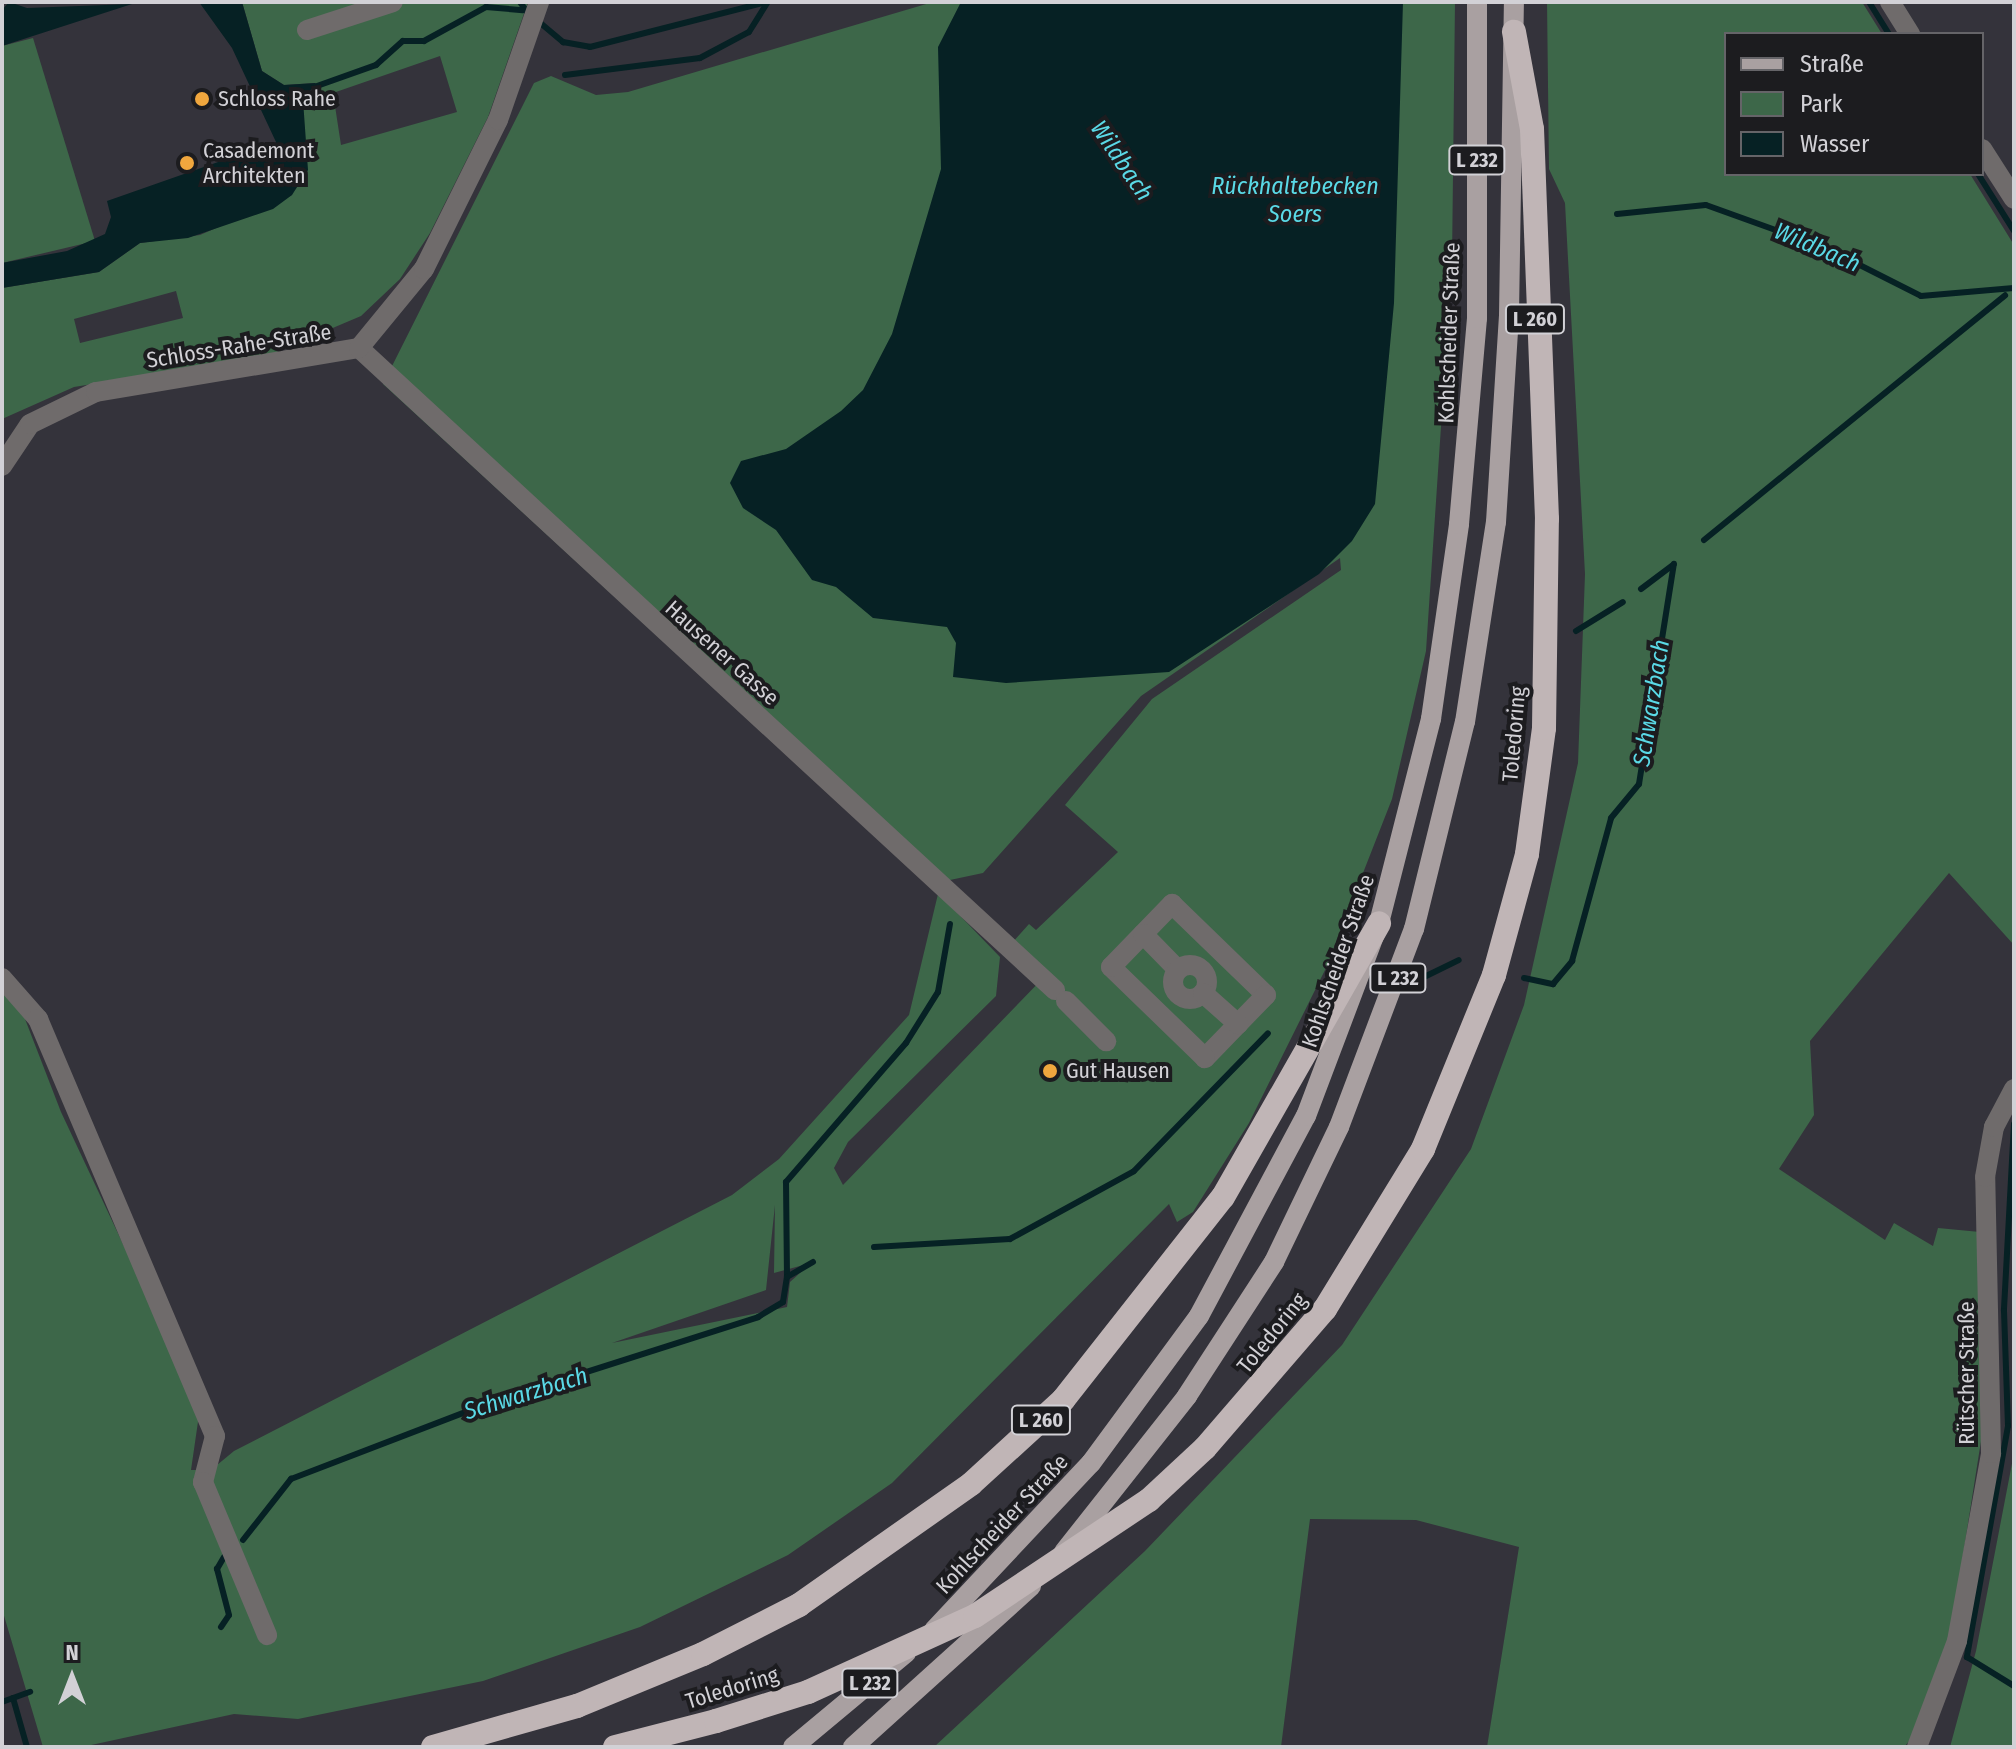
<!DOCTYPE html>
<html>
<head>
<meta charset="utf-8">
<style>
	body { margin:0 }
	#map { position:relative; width:2016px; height:1749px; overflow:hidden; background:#34333b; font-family:"Fira Sans Condensed",sans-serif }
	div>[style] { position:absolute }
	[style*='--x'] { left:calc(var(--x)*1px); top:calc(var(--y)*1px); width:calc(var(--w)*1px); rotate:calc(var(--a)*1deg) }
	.green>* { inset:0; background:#3d6749 }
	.water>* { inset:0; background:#062124 }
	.stream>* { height:6px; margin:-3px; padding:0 3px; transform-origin:3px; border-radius:3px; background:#062124 }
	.minor>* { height:20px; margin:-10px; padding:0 10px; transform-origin:10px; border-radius:10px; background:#6f6b6b }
	.minor>.ring { margin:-10px; padding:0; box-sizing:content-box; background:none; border:20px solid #6f6b6b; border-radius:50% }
	.major>* { height:20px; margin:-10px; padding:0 10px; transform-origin:10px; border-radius:10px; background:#a9a0a1 }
	.highway>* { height:24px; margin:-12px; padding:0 12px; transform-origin:12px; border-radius:12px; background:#c0b5b6 }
	.highway-bridge>* { height:24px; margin:-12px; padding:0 12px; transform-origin:12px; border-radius:12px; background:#c0b5b6 }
	.dots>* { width:22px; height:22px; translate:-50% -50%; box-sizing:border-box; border:4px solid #1c1c1f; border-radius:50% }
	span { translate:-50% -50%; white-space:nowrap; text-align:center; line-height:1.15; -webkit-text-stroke:8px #1c1c1f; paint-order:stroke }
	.shield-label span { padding:2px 6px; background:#1c1c1f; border:2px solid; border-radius:6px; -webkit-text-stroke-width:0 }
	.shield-label { font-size:20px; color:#d2d1d6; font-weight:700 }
	.poi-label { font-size:22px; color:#d2d1d6 }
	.left { translate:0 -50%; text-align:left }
	.street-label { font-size:22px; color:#d2d1d6 }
	.water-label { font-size:24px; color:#5ad9e6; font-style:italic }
	.frame { position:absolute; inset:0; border:4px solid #d2d1d6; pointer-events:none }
	.legend { position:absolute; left:1724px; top:32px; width:260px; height:144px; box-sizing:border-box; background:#1c1c1f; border:2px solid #656468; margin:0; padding:10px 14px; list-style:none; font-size:24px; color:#d2d1d6 }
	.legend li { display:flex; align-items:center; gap:16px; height:40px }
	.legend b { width:40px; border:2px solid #656468 }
	.north { position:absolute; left:32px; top:1637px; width:80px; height:80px; -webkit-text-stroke:6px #1c1c1f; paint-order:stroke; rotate:0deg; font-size:22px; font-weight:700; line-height:32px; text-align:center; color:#d2d1d6 }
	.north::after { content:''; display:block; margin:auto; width:28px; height:36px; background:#d2d1d6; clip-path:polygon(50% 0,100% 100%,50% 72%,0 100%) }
</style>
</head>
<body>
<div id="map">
	<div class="green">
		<div style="clip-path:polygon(evenodd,242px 2px,528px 2px,488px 117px,430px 233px,400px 279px,361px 316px,269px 355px,74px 387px,2px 419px,2px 288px,99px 272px,140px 243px,200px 235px,292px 195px,303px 100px,318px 89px,315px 83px,284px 85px,262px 71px,242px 2px,440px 56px,457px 112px,341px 145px,333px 93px,440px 56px,242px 2px,176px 291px,183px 318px,80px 343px,74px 319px,176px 291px)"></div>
		<div style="clip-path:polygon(evenodd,933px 2px,1455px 2px,1452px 262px,1426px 651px,1392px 799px,1325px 970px,1249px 1123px,1193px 1212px,1177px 1222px,1169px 1204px,892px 1483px,788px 1555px,640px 1627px,483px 1681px,298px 1719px,234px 1714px,82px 1747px,43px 1747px,2px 1609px,2px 988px,20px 1006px,61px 1112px,200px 1408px,191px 1470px,211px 1470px,234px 1451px,732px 1195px,779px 1159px,909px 1015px,938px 894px,383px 384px,534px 83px,551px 76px,596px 95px,628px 92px,933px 2px,1340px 558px,1341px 570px,1152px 699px,1065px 805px,1118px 852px,1036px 930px,1029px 924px,1012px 943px,1046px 975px,843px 1185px,834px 1168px,848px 1142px,996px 996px,1000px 957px,939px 894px,950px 880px,983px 873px,1141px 696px,1340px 558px,933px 2px,775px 1205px,774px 1273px,811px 1263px,790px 1282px,787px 1307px,612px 1343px,766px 1290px,775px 1205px)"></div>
		<div style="clip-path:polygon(1547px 2px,1862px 2px,1882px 34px,1726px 34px,1726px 174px,1970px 174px,2014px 245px,2014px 945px,1949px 873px,1810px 1041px,1814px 1115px,1779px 1169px,1885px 1240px,1894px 1223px,1933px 1246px,1938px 1228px,1980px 1232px,1981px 1441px,1952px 1625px,1920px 1729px,1904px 1747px,1487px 1747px,1519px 1547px,1416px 1520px,1310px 1519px,1281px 1747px,934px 1747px,1145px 1551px,1342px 1345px,1471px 1149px,1524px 1005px,1578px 763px,1585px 574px,1565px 203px,1549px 169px)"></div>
		<div style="clip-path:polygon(33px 38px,95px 241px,2px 263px,2px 46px)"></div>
		<div style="clip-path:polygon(2014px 1453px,2014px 1747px,1950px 1747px,1976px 1651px)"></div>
	</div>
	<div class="water">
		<div style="clip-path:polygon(9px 2px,27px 8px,132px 4px,2px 46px,2px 10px)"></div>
		<div style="clip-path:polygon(199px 2px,242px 2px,262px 71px,284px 85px,316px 83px,303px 100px,308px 170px,292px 195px,273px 209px,188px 238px,140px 243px,99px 272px,2px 288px,2px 263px,67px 251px,105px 234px,111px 217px,107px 201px,221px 161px,265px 156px,276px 142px,232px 48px)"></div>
		<div style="clip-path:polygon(961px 2px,1403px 2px,1394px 303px,1375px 504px,1352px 541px,1319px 574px,1169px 672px,1006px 683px,953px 677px,956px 643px,947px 627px,873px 618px,836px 587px,812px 580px,776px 530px,743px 508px,730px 483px,741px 461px,786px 449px,841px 411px,863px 390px,892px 334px,941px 169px,938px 47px)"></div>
	</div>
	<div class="stream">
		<div style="--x:520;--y:2;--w:16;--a:55"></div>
		<div style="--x:1869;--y:2;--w:38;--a:58"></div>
		<div style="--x:538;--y:21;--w:33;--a:40"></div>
		<div style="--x:563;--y:42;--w:27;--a:10"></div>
		<div style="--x:590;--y:47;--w:182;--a:-14.3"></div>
		<div style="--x:565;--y:75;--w:136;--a:-7.2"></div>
		<div style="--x:700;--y:58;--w:55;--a:-28"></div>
		<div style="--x:749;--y:32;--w:36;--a:-58"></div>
		<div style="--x:317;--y:86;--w:63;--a:-19.6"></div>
		<div style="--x:376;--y:65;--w:36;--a:-42"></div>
		<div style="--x:403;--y:41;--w:21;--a:0"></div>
		<div style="--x:424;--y:41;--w:71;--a:-28.7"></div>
		<div style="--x:486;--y:7;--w:37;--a:5"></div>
		<div style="--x:1978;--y:174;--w:67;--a:57.7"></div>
		<div style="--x:1617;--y:214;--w:89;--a:-5.8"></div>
		<div style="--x:1706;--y:205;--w:130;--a:19.8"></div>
		<div style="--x:1828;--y:249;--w:104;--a:26.8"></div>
		<div style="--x:1921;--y:296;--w:93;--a:-4.9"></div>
		<div style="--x:1704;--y:540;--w:388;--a:-39.1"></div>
		<div style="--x:1641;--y:589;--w:41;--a:-37.1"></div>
		<div style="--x:1576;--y:631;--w:55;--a:-31.7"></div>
		<div style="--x:1524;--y:978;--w:30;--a:12"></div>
		<div style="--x:1553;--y:984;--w:30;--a:-50"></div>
		<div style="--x:1572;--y:961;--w:148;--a:-74.7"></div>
		<div style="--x:1611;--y:818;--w:44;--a:-50.5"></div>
		<div style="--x:1639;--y:784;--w:223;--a:-81"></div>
		<div style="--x:1420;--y:979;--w:43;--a:-26"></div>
		<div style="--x:2014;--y:1124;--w:187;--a:93.1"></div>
		<div style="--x:2004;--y:1311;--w:115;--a:88"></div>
		<div style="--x:2008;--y:1426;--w:235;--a:100.1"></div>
		<div style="--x:1967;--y:1657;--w:55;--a:31.7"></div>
		<div style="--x:874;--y:1247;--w:136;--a:-3.4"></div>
		<div style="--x:1010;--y:1239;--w:141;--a:-28.7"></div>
		<div style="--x:1134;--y:1171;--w:192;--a:-45.8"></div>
		<div style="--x:787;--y:1277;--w:95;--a:-90.6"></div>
		<div style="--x:786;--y:1182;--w:184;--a:-49.2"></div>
		<div style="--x:906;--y:1043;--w:60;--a:-57.9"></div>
		<div style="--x:938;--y:992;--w:69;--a:-80"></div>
		<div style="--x:243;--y:1540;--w:78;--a:-51.8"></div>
		<div style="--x:291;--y:1479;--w:209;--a:-21"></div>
		<div style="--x:486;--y:1404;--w:286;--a:-17.7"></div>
		<div style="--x:758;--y:1317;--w:29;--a:-31"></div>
		<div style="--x:783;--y:1302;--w:25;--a:-81"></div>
		<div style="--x:787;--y:1277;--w:30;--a:-30"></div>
		<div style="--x:221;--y:1627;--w:14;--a:-56"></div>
		<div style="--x:229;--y:1615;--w:48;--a:-104.6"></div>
		<div style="--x:217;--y:1569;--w:14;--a:-60"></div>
		<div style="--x:13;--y:1698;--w:51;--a:74.1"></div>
		<div style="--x:2;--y:1702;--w:30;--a:-20"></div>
	</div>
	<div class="minor">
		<div style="--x:1890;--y:2;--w:38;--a:58"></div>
		<div style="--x:307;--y:30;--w:90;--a:-18"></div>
		<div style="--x:1982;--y:149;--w:59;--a:57.4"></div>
		<div style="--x:359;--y:348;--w:947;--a:42.69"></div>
		<div style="--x:2;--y:466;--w:50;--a:-56.3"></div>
		<div style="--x:30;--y:424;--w:73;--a:-25.9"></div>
		<div style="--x:96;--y:392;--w:267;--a:-9.5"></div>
		<div style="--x:359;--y:348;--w:102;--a:-50.6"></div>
		<div style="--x:424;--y:269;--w:166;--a:-63.6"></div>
		<div style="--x:498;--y:120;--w:125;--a:-70.8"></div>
		<div style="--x:1172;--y:904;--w:131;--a:44.1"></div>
		<div style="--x:1266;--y:995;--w:88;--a:134.1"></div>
		<div style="--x:1205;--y:1058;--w:131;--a:-135.9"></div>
		<div style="--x:1111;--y:967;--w:88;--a:-45.9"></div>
		<div style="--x:1143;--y:934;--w:50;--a:45.8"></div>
		<div class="ring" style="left:1173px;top:965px;width:14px;height:14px"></div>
		<div style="--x:2;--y:978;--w:55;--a:48.7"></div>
		<div style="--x:38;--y:1019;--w:453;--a:67"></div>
		<div style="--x:215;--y:1436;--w:48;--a:104.6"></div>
		<div style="--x:203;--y:1482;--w:166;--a:67.3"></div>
		<div style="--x:1203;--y:993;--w:47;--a:41.5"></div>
		<div style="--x:1066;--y:1001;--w:57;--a:45"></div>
		<div style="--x:1917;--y:1747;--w:113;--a:-69.3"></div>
		<div style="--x:1957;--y:1641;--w:191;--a:-79.7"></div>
		<div style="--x:1991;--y:1453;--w:276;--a:-91.2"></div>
		<div style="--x:1985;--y:1177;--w:51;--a:-79.8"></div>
		<div style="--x:1994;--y:1127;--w:43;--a:-62.2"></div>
	</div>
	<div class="major">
		<div style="--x:1064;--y:1552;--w:199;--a:-51.7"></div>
		<div style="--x:1187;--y:1396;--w:160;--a:-57"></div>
		<div style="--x:1274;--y:1262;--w:150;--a:-64.3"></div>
		<div style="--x:1339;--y:1127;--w:212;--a:-69.3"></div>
		<div style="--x:1414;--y:929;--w:213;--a:-76.2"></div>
		<div style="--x:1465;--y:722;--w:202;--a:-81.2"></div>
		<div style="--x:1496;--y:522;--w:207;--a:-86.4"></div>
		<div style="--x:1509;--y:315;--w:313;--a:-89.1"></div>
		<div style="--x:934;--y:1630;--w:229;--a:-46.8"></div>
		<div style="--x:1091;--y:1463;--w:182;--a:-53.7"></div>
		<div style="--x:1199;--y:1316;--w:227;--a:-61.9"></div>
		<div style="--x:1306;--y:1116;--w:206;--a:-69.3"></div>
		<div style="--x:1379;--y:923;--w:211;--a:-75.7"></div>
		<div style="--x:1431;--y:719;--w:197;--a:-81.8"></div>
		<div style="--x:1459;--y:524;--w:207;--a:-85"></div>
		<div style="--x:1477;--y:318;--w:316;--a:-90"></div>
		<div style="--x:793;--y:1747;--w:147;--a:-39.8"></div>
		<div style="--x:853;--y:1747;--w:240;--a:-42.1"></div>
	</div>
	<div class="highway">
		<div style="--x:1205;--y:1448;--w:184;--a:-49.2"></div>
		<div style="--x:1325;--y:1309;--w:188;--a:-58.5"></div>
		<div style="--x:1423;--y:1149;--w:188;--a:-67.8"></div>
		<div style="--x:1494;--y:975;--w:125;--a:-74.7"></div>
		<div style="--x:1527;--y:854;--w:127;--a:-82.3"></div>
		<div style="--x:1544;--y:728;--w:209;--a:-89.2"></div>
		<div style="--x:1547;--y:519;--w:390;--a:-92.2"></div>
		<div style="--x:1532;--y:129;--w:99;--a:-100.5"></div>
		<div style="--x:433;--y:1747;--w:150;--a:-15.9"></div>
		<div style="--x:577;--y:1706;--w:136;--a:-22.4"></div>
		<div style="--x:703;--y:1654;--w:108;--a:-27"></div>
		<div style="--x:799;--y:1605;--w:210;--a:-35.1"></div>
		<div style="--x:971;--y:1484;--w:125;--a:-42.4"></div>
		<div style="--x:1063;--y:1400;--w:258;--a:-51.8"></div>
		<div style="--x:1223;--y:1197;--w:315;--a:-60.3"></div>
		<div style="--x:615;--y:1747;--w:104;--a:-14.4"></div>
	</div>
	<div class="highway-bridge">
		<div style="--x:716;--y:1721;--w:96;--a:-17.5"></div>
		<div style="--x:808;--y:1692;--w:183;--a:-24.5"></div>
		<div style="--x:975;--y:1616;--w:209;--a:-33.7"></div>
		<div style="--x:1149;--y:1500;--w:76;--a:-42.9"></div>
	</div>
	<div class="dots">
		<div style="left:202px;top:99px;background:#f0a73e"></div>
		<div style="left:187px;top:163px;background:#f0a73e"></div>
		<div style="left:1050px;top:1071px;background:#f0a73e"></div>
	</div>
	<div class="shield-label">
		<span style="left:1477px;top:160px">L 232</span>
		<span style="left:1535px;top:319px">L 260</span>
		<span style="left:1398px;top:978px">L 232</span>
		<span style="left:1041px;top:1420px">L 260</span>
		<span style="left:870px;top:1683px">L 232</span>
	</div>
	<div class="poi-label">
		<span class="left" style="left:218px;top:99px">Schloss Rahe</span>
		<span class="left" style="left:203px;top:163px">Casademont<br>Architekten</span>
		<span class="left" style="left:1066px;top:1071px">Gut Hausen</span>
	</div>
	<div class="street-label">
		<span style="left:1449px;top:333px;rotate:-88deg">Kohlscheider Straße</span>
		<span style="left:239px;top:346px;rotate:-9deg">Schloss-Rahe-Straße</span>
		<span style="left:722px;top:653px;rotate:42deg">Hausener Gasse</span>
		<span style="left:1514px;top:734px;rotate:-85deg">Toledoring</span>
		<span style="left:1338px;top:961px;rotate:-71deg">Kohlscheider Straße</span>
		<span style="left:1272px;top:1333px;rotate:-51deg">Toledoring</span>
		<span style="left:1967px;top:1373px;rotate:-90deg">Rütscher Straße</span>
		<span style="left:1002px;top:1524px;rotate:-47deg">Kohlscheider Straße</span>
		<span style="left:732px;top:1688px;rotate:-17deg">Toledoring</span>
	</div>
	<div class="water-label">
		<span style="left:1121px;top:161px;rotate:56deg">Wildbach</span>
		<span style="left:1295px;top:201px">Rückhaltebecken<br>Soers</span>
		<span style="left:1817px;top:248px;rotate:23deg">Wildbach</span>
		<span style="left:1652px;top:703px;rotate:-81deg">Schwarzbach</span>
		<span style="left:526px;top:1394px;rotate:-17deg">Schwarzbach</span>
	</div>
	<div class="frame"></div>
	<ul class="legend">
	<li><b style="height:10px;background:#a9a0a1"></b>Straße</li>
	<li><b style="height:22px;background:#3d6749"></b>Park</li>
	<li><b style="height:22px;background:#062124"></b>Wasser</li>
	</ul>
	<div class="north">N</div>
</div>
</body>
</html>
